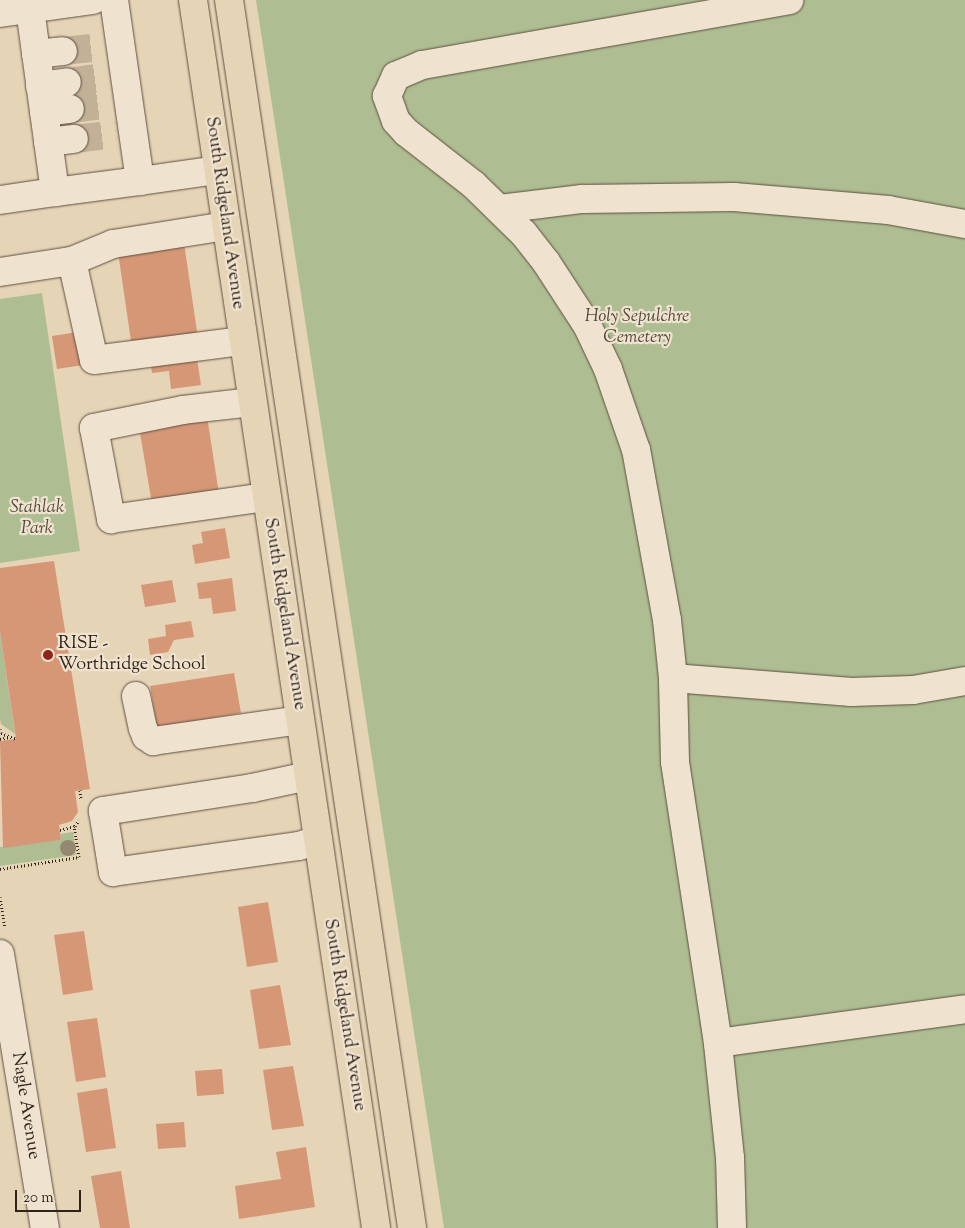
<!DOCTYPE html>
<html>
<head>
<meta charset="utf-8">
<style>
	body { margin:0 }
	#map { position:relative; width:965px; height:1228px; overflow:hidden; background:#e6d4b6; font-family:"Sorts Mill Goudy",serif }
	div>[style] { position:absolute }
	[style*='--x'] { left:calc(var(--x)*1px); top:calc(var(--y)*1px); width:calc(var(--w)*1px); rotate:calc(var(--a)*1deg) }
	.green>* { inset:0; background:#afbe92 }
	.building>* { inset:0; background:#d69777 }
	.minor-tunnel>* { height:28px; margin-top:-14px; transform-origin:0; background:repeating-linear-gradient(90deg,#c2b197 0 28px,transparent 0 42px) }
	.path>* { height:3px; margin-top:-1.5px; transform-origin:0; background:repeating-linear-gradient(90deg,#302319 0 1px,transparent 0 3.5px) }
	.roads { filter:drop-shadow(0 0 1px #5e4f40) drop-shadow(0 0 1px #5e4f40) }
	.minor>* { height:28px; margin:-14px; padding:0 14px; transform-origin:14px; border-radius:14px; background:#efe3d0 }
	.major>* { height:28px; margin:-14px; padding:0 14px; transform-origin:14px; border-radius:14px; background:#e6d4b6 }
	.trees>* { width:16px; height:16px; margin:-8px; border-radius:50%; background:#948870 }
	.dots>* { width:14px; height:14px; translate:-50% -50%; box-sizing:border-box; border:2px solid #efe3d0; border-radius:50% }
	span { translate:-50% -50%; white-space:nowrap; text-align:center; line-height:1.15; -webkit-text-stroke:4.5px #efe3d0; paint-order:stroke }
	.street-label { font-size:18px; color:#302319 }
	.park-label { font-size:18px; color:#504a37; font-style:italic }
	.poi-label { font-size:18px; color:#302319 }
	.left { translate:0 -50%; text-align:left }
	.scale { position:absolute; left:15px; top:1190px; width:66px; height:22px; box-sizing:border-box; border:2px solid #302319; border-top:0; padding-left:6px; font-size:15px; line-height:18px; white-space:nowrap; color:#302319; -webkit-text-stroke:4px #efe3d0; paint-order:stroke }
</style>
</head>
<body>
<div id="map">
	<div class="green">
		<div style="clip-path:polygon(256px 0,965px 0,965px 1228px,444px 1228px)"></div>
		<div style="clip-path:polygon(42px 293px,80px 551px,0 563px,0 299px)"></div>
		<div style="clip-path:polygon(0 631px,15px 734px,1px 724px,0 718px)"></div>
		<div style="clip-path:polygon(73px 832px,76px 855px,0 866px,0 847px,61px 840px,60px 834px)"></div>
	</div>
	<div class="building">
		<div style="clip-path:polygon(184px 243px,198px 338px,132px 348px,118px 252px)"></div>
		<div style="clip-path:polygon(78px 332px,83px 365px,57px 369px,52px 336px)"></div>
		<div style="clip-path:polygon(196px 352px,201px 385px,171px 389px,169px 371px,152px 373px,150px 359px)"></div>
		<div style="clip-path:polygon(207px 416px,219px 494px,152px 504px,139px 427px)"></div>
		<div style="clip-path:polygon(225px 528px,230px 558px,195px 564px,192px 545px,203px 543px,201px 532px)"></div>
		<div style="clip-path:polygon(54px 561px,90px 789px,75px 791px,78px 812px,72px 821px,59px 825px,61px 840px,3px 848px,0 741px,16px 739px,0 631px,0 568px)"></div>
		<div style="clip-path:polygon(232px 578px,236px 611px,213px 614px,211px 598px,199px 599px,197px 583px)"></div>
		<div style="clip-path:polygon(172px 580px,176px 602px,145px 607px,141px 585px)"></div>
		<div style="clip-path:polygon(191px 621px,194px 637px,174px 640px,168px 652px,150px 655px,148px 639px,166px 636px,165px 625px)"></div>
		<div style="clip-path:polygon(234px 673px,241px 713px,157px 728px,150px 686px)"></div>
		<div style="clip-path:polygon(268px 902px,278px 962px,247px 967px,238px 907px)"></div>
		<div style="clip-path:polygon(84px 931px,93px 990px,63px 995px,54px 935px)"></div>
		<div style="clip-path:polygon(280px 985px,291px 1045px,259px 1049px,250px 990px)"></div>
		<div style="clip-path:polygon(97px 1018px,106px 1077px,76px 1082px,67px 1022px)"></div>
		<div style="clip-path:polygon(293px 1066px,304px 1126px,272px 1130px,263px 1070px)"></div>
		<div style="clip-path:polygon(222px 1069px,224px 1094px,197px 1096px,195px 1071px)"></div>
		<div style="clip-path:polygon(107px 1088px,116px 1148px,86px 1152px,77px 1093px)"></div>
		<div style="clip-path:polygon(184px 1122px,186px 1147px,158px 1149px,156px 1124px)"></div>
		<div style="clip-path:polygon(306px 1147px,315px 1207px,239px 1219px,235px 1186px,281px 1179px,276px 1152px)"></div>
		<div style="clip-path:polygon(121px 1171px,130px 1228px,100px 1228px,91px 1176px)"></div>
	</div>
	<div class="minor-tunnel">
		<div style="--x:63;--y:51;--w:36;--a:-6"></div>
		<div style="--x:67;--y:82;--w:37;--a:-8"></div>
		<div style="--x:70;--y:109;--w:41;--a:-7"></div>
		<div style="--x:74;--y:139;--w:42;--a:-6.8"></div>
	</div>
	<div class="path">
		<div style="--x:0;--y:729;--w:4;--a:76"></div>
		<div style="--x:1;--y:733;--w:16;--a:22"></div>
		<div style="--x:0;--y:739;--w:10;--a:-11"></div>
		<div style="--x:80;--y:790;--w:10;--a:84"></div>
		<div style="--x:60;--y:830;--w:16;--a:-15"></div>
		<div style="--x:75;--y:826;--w:7;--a:-56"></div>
		<div style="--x:0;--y:869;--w:80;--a:-8.6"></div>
		<div style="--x:79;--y:857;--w:31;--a:-99"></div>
		<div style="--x:0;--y:897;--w:31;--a:81"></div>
	</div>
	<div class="roads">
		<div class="minor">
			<div style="--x:114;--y:0;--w:183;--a:81.8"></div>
			<div style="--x:140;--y:181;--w:78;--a:-8.1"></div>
			<div style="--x:30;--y:9;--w:185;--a:82.2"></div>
			<div style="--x:55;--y:192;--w:86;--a:-7.4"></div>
			<div style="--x:0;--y:13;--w:94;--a:-8"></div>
			<div style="--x:36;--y:54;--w:27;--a:-6"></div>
			<div style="--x:40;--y:86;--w:27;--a:-8"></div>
			<div style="--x:44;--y:112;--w:26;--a:-7"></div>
			<div style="--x:48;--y:142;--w:26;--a:-7"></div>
			<div style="--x:0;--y:200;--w:56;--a:-8.3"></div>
			<div style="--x:500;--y:209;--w:83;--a:-7"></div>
			<div style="--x:582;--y:199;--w:152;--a:-0.8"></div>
			<div style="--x:734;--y:197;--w:155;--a:4.8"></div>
			<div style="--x:888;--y:210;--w:78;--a:10.3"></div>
			<div style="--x:72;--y:261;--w:44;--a:-22.5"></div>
			<div style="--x:113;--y:244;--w:114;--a:-9.1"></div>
			<div style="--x:0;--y:272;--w:73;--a:-8.7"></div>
			<div style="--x:72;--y:261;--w:101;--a:77.5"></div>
			<div style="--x:94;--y:360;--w:150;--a:-7.3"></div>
			<div style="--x:252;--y:402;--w:69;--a:173.4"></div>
			<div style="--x:183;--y:410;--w:91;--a:168.6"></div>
			<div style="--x:94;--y:428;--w:93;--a:79.4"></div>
			<div style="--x:111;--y:519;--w:157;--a:-8.1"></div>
			<div style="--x:673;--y:678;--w:179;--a:4.5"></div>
			<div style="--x:851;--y:692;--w:62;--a:-1.8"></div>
			<div style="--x:913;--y:690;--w:53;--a:-9.8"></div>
			<div style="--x:136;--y:696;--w:33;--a:78"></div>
			<div style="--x:143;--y:728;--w:9;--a:69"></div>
			<div style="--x:146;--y:736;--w:9;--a:36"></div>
			<div style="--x:153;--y:741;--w:148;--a:-8.1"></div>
			<div style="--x:308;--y:776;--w:57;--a:167.9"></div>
			<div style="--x:252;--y:788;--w:151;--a:171.2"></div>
			<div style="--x:103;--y:811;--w:62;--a:80.7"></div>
			<div style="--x:113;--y:872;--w:188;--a:-8"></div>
			<div style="--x:299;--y:846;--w:20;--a:-18"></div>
			<div style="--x:0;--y:954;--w:278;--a:80.7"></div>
			<div style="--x:718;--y:1043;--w:249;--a:-7.8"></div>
			<div style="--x:732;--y:1228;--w:70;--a:-91.6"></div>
			<div style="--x:730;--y:1158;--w:116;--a:-96"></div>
			<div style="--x:718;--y:1043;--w:284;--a:-98.7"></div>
			<div style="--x:675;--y:762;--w:84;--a:-91.4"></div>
			<div style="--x:673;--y:678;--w:58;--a:-95.9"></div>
			<div style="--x:667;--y:620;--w:173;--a:-100.3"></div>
			<div style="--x:636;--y:450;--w:86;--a:-109.1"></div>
			<div style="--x:608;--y:369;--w:49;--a:-115.5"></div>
			<div style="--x:587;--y:325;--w:75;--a:-123.1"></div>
			<div style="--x:546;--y:262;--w:37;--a:-128"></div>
			<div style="--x:523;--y:233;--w:69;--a:-135.6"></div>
			<div style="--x:474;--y:185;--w:86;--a:-142.1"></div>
			<div style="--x:406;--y:132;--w:15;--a:-132"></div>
			<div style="--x:396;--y:121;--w:27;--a:-110"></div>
			<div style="--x:387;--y:96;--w:22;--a:-66"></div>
			<div style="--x:396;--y:76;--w:28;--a:-23"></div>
			<div style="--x:422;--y:65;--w:373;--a:-10"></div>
		</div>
		<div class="major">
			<div style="--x:193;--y:0;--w:1242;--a:81.52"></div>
			<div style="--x:229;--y:0;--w:1242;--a:81.52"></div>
		</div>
	</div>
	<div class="trees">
		<div style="left:68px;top:848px"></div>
	</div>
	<div class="dots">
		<div style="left:48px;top:655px;background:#8f2418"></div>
	</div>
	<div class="street-label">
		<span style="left:224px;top:213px;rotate:82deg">South Ridgeland Avenue</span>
		<span style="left:284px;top:614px;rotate:81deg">South Ridgeland Avenue</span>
		<span style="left:344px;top:1015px;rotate:81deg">South Ridgeland Avenue</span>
		<span style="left:25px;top:1106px;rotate:81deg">Nagle Avenue</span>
	</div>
	<div class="park-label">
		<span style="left:637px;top:328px">Holy Sepulchre<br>Cemetery</span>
		<span style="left:37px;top:519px">Stahlak<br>Park</span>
	</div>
	<div class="poi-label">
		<span class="left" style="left:58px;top:655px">RISE -<br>Worthridge School</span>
	</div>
	<div class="scale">20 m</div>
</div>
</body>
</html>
